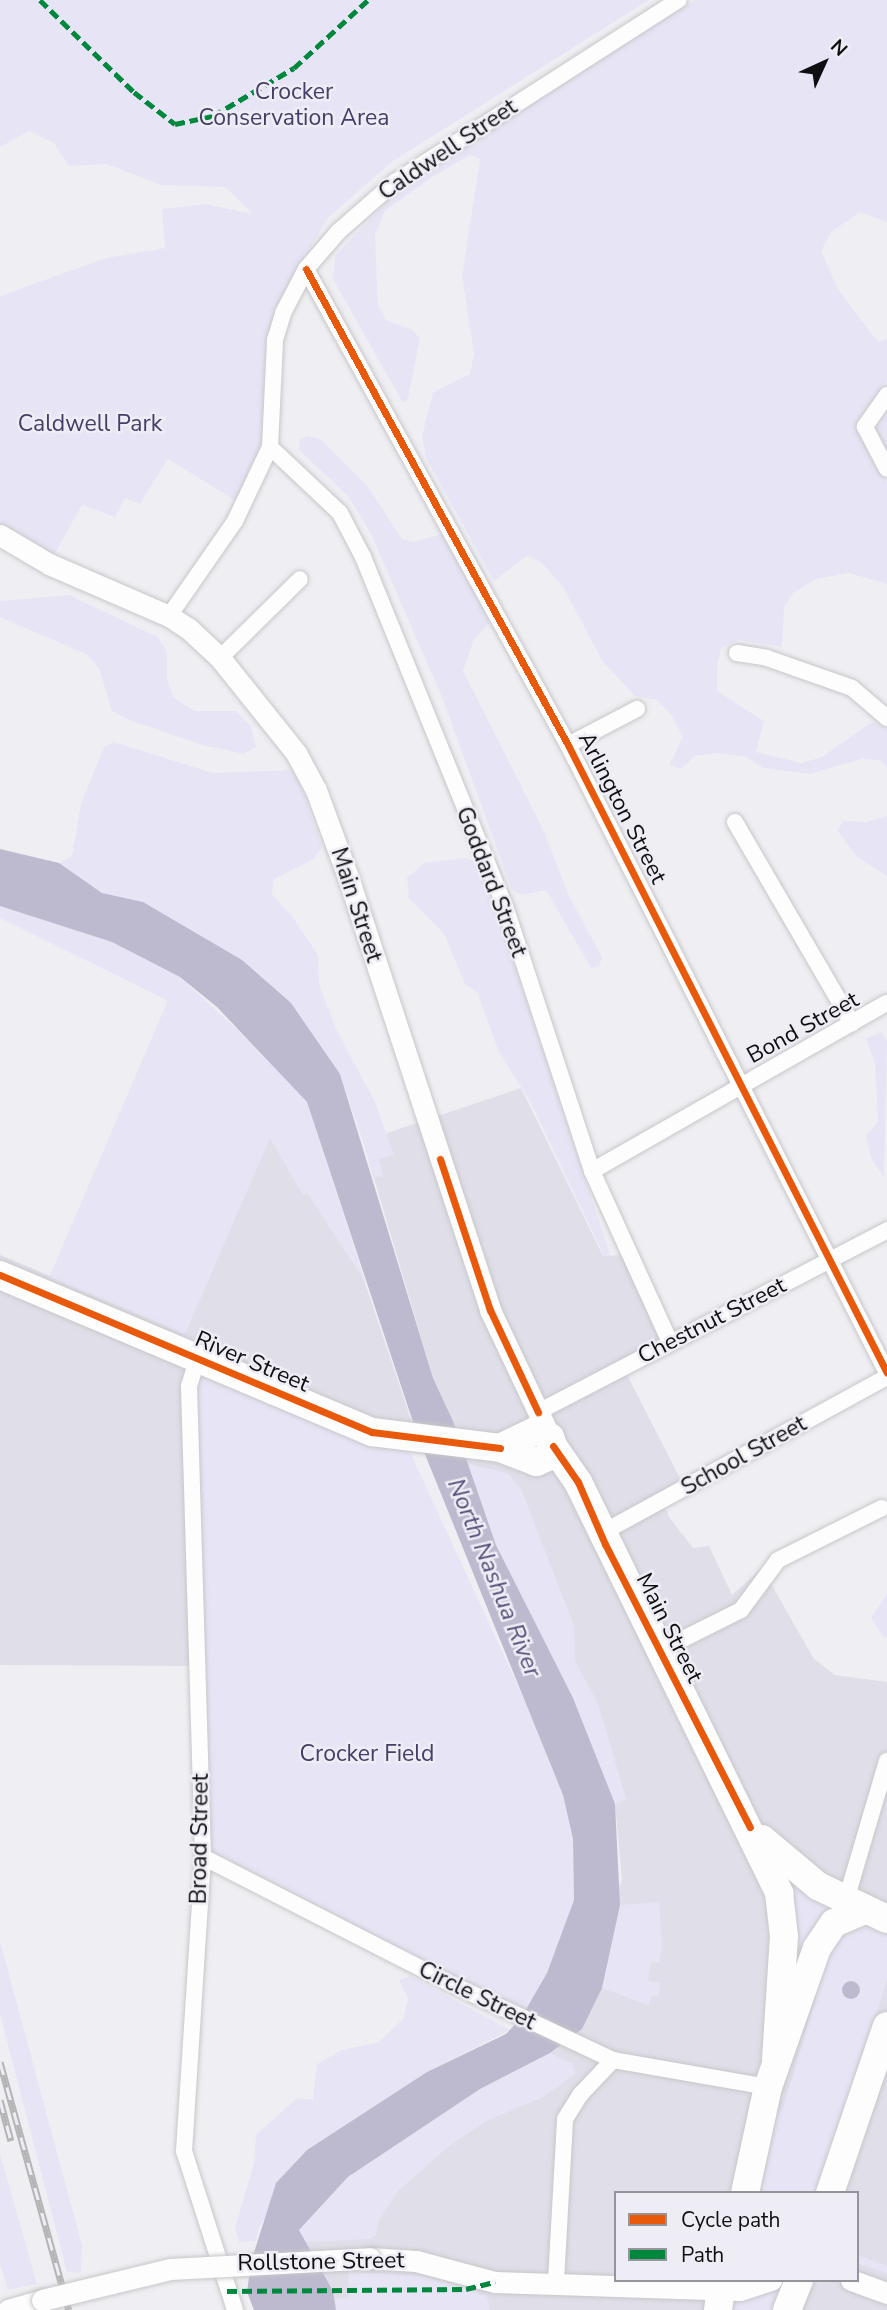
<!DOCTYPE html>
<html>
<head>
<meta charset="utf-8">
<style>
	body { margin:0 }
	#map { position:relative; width:887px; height:2310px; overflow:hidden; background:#efeff3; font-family:"Nunito Sans",sans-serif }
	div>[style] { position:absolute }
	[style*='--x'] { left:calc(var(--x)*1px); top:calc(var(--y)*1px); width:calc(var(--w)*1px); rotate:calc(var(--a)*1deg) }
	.built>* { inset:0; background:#e0dfe9 }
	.green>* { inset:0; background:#e7e5f5 }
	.water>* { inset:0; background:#bdbacf }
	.round { border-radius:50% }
	.roads { filter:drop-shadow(0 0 2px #c7c7ca) drop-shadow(0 0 2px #c7c7ca) }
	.street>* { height:16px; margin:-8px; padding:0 8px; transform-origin:8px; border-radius:8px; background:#fdfdfd }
	.secondary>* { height:21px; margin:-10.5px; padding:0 10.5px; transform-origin:10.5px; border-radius:10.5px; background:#fdfdfd }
	.highway>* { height:28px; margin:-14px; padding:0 14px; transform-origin:14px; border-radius:14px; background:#fdfdfd }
	.rail>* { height:7px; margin-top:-3.5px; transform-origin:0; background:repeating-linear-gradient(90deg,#eeedf5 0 13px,#b4b4b5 0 26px); box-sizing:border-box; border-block:2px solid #b4b4b5 }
	.bridges { filter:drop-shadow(0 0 2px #c7c7ca) drop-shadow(0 0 2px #c7c7ca) }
	.secondary-bridge>* { height:21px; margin:-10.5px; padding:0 10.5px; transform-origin:10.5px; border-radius:10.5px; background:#fdfdfd }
	.quiet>* { height:5px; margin-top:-2.5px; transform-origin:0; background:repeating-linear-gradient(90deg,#00873e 0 10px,transparent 0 15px) }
	.cycleway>* { height:7px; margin:-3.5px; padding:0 3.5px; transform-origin:3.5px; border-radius:3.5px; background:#e8590c }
	span { translate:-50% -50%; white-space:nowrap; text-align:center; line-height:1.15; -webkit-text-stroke:5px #eeedf5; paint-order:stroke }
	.park-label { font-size:23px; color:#463e68 }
	.street-label { font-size:23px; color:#0f0f11 }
	.water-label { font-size:24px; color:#564e79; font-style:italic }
	.legend { position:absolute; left:614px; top:2191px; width:245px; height:91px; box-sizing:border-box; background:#eeedf5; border:2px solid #95949a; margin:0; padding:9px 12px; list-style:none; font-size:21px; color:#0f0f11 }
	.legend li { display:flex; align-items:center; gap:14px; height:35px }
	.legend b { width:35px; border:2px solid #95949a }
	.north { position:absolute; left:789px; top:28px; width:70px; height:70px; -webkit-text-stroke:5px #eeedf5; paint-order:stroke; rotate:45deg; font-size:19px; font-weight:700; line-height:28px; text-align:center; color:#0f0f11 }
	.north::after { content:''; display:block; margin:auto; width:24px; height:32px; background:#0f0f11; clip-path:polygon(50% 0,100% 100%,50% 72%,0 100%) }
</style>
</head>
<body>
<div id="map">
	<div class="built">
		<div style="clip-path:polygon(168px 1001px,339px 1206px,418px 1440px,198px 1666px,0 1665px,0 1255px,50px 1276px)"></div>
		<div style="clip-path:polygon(evenodd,521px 1088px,603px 1256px,622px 1255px,670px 1342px,623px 1367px,685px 1488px,663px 1500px,669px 1517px,693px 1548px,709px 1546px,732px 1595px,762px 1568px,814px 1659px,835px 1675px,887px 1682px,887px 2310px,336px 2310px,333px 2291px,299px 2230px,348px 2178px,480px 2089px,550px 2053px,622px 1880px,615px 1804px,472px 1482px,453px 1421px,433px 1378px,363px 1141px,521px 1088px,616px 2193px,857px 2193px,857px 2280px,616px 2280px,616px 2193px)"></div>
	</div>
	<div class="green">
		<div style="clip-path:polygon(0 0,649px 0,393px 161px,328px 218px,290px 281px,296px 286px,283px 313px,270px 447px,244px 506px,168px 459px,140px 504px,125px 498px,115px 517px,82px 505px,49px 564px,0 535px,0 296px,106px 258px,165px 248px,162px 209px,205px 204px,253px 214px,225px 187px,160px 185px,107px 164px,69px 166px,54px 143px,29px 131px,0 147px)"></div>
		<div style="clip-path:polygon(694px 0,887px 0,887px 222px,860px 212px,831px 232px,821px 251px,838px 289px,878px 342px,887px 339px,887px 381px,856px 424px,873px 463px,887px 482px,887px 584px,849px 573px,816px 579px,793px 593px,784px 608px,782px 647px,739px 640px,721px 648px,717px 665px,717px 691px,764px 721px,756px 752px,802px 763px,822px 757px,872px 722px,887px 727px,887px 767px,880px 760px,862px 759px,810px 774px,763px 768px,746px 757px,718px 753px,695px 756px,681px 769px,669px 765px,683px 737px,672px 716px,657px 700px,635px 696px,603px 662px,563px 587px,541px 562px,527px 556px,494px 581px,426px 458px,422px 436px,433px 392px,470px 374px,474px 354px,462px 276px,480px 159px,470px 155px,431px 178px,385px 211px,375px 235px,378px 305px,386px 320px,411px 329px,420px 338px,408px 399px,403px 403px,333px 279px,335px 256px,401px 187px)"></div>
		<div style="clip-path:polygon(887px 411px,887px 460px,874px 432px)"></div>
		<div style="clip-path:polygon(308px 436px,320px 439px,368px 487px,402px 539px,414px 542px,442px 534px,490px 622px,474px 639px,463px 671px,542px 827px,570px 898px,602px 957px,599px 967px,591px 968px,546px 890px,522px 895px,512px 890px,442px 697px,370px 532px,348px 496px,299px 450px,300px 439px)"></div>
		<div style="clip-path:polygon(69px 595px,158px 637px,167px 652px,167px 680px,174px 698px,195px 711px,236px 711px,251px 726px,256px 747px,244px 754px,202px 745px,129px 720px,112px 711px,99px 668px,86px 654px,0 617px,0 601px)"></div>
		<div style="clip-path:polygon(114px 742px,213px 773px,292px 770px,300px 782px,322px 847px,314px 859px,274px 879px,272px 895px,292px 916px,318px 955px,319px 984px,336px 1029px,375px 1102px,394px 1155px,379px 1159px,383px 1176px,375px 1177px,340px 1074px,143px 902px,102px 893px,59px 863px,72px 856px,81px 804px,104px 747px)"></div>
		<div style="clip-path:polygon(887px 816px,887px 876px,856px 856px,837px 830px,844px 821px,866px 822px)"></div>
		<div style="clip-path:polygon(464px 858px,473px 860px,500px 922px,610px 1254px,604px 1256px,531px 1103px,499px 1052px,477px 992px,465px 984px,444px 934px,409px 898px,407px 878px,424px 863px)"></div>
		<div style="clip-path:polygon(0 906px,112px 942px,180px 977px,270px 1060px,307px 1102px,365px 1281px,307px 1193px,303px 1195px,270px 1138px,185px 1334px,50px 1277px,168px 1001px,0 918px)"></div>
		<div style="clip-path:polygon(881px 1032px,887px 1040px,884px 1177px,871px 1158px,866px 1135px,878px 1122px,875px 1064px,866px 1039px)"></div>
		<div style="clip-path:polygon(197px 1360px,404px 1439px,531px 1714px,563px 1795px,573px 1839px,574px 1900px,547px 1973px,521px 2018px,203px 1857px,189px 1386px)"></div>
		<div style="clip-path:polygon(467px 1464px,507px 1473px,521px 1489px,574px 1626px,575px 1661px,598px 1704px,611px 1747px,626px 1799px,615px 1804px,573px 1698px,496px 1545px)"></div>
		<div style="clip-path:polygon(887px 1594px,887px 1637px,884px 1638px,871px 1618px)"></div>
		<div style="clip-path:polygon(798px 1885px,835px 1906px,797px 1979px,791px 1890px)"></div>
		<div style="clip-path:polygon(659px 1902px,662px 1945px,659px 1963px,651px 1962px,648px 1981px,660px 1983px,658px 1996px,651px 1996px,649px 2005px,602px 1988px,620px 1905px)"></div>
		<div style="clip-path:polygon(859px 1925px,874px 1927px,887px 1937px,887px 1980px,819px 2193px,761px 2193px,776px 2115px,783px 2108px,817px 1994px,814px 1987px,837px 1937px)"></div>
		<div style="clip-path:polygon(0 1941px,82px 2245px,81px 2273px,67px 2272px,0 2014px)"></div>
		<div style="clip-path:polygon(410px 1976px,510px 2030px,427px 2072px,307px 2150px,260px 2225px,256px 2241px,239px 2242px,235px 2228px,254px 2163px,256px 2135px,297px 2098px,313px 2100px,317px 2064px,342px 2050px,379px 2042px,403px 2019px,408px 1999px,399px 1980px)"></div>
		<div style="clip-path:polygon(550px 2053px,573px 2064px,575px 2074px,541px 2098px,486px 2121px,450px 2145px,399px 2190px,378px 2222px,376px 2235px,370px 2239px,304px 2242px,299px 2230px,348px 2178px,480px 2089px)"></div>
		<div style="clip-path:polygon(0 2154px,37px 2284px,8px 2290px,0 2264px)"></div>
		<div style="clip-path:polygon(857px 2255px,887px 2266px,887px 2273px,857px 2263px)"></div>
		<div style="clip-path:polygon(348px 2272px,423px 2276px,487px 2296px,490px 2310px,336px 2310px,335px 2299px,349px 2298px)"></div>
		<div style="clip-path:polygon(774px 2289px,779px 2292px,773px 2310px,732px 2310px,735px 2300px)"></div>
	</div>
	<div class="water">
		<div style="clip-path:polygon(0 849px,59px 863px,102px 893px,143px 902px,242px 960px,291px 1003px,340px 1074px,433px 1378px,453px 1421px,496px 1545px,573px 1698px,615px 1804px,620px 1905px,602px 1988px,582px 2029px,550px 2053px,480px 2089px,348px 2177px,299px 2230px,333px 2291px,336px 2310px,254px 2310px,247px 2292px,251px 2262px,276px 2183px,307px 2150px,427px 2072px,506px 2034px,521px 2018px,547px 1973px,574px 1900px,573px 1839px,563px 1795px,418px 1437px,307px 1102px,217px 1007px,180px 977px,112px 942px,0 906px)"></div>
		<div class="round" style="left:842px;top:1981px;width:18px;height:18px"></div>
	</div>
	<div class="roads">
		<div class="street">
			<div style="--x:306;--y:269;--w:543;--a:61.17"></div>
			<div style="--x:568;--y:745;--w:704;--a:63.07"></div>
			<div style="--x:887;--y:395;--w:39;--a:125"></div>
			<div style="--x:865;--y:427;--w:47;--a:62.4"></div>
			<div style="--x:270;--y:447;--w:96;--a:43.3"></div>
			<div style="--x:340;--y:513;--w:50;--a:62.4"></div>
			<div style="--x:363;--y:557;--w:377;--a:67.9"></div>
			<div style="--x:505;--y:906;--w:279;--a:71.8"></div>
			<div style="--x:592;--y:1171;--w:188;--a:65.5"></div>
			<div style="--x:169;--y:616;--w:116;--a:-55.2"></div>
			<div style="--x:235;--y:521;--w:82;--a:-64.7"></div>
			<div style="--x:270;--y:447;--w:107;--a:-87.3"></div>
			<div style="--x:275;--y:340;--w:28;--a:-73"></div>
			<div style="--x:283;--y:313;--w:50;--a:-62.4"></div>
			<div style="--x:306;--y:269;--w:49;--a:-49.1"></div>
			<div style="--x:338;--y:232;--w:76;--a:-41.3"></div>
			<div style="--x:395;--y:182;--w:337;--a:-32.7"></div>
			<div style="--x:737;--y:653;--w:30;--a:9"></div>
			<div style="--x:767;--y:658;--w:90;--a:19.4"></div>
			<div style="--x:852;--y:688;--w:46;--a:40.6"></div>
			<div style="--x:220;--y:658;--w:112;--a:-44.6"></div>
			<div style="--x:568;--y:745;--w:78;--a:-27.6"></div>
			<div style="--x:735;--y:822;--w:233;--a:59.8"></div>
			<div style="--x:592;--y:1171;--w:339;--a:-29.7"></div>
			<div style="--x:197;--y:1360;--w:27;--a:107"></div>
			<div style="--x:189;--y:1386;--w:471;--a:88.3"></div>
			<div style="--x:203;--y:1857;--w:295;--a:93.7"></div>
			<div style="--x:184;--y:2151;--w:167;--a:72.2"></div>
			<div style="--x:538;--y:1412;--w:394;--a:-27.5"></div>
			<div style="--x:600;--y:1534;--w:327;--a:-28.7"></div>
			<div style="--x:659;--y:1651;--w:92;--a:-26.6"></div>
			<div style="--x:741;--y:1610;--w:62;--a:-53.5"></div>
			<div style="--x:778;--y:1560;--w:116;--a:-26.6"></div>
			<div style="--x:203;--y:1857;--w:274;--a:27.1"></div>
			<div style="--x:447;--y:1982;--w:183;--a:25.2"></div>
			<div style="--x:613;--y:2060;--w:157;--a:9.9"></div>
			<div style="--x:846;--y:1900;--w:145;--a:-73.6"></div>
			<div style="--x:556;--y:2281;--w:162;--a:-86.8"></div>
			<div style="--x:565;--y:2119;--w:28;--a:-58"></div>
			<div style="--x:580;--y:2095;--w:48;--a:-46.7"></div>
		</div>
		<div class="secondary">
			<div style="--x:0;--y:535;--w:57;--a:30.6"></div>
			<div style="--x:49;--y:564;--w:131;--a:23.4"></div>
			<div style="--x:169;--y:616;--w:24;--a:33"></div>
			<div style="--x:189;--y:629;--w:42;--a:43.1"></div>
			<div style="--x:220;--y:658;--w:122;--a:51.3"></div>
			<div style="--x:296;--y:753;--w:42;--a:61.6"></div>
			<div style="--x:316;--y:790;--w:93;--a:69.8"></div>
			<div style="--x:348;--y:877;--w:456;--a:71.8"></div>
			<div style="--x:490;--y:1310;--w:140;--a:64.7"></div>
			<div style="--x:370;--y:2258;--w:46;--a:3.7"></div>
			<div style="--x:416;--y:2261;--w:82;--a:14.9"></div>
			<div style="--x:495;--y:2282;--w:245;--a:1.9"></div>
			<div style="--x:740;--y:2290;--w:33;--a:-18"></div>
			<div style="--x:851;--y:2280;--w:38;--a:20"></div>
			<div style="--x:8;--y:2310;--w:35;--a:-16"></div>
		</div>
		<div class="highway">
			<div style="--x:0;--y:1275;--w:404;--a:22.9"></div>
			<div style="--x:372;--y:1432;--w:129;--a:7.1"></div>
			<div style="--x:500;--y:1448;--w:39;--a:21"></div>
			<div style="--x:536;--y:1462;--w:15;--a:-23"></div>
			<div style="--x:550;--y:1456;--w:10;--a:-73"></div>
			<div style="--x:553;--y:1446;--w:9;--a:-108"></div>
			<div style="--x:550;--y:1437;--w:15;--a:-152"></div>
			<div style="--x:537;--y:1430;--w:41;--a:154.1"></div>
			<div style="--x:553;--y:1446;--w:44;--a:55.2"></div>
			<div style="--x:578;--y:1482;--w:458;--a:63.9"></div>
			<div style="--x:779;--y:1893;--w:43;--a:83.4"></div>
			<div style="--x:784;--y:1936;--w:124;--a:93.7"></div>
			<div style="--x:762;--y:1839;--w:73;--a:40"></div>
			<div style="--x:818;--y:1886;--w:76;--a:25.6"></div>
			<div style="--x:745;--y:2193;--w:108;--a:-77.8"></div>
			<div style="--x:768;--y:2087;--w:147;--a:-70.6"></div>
			<div style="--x:817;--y:1948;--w:30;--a:-56"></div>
			<div style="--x:834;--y:1923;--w:33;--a:-23"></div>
			<div style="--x:830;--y:2193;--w:176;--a:-71.2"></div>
			<div style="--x:718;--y:2310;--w:30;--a:-82"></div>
			<div style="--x:787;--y:2310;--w:32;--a:-68"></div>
		</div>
	</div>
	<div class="rail">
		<div style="--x:0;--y:2062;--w:257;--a:74.5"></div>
		<div style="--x:0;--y:2100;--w:42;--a:75"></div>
	</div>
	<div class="bridges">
		<div class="secondary-bridge">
			<div style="--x:42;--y:2300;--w:132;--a:-13.6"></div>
			<div style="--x:170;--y:2269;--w:200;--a:-3.1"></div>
		</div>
	</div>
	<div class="quiet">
		<div style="--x:40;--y:0;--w:132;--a:44.4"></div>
		<div style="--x:134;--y:92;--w:52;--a:38"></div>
		<div style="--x:175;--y:124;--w:39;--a:-12"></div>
		<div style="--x:213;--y:116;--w:94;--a:-30.7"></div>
		<div style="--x:294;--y:68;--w:100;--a:-42.6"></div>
		<div style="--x:227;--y:2291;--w:239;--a:-0.5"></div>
		<div style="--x:466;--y:2289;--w:30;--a:-14"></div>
	</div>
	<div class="cycleway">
		<div style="--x:306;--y:269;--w:543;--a:61.17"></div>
		<div style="--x:568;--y:745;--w:704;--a:63.07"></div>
		<div style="--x:440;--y:1159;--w:159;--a:71.7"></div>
		<div style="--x:490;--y:1310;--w:113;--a:64.8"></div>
		<div style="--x:0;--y:1275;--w:404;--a:22.9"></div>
		<div style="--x:372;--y:1432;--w:129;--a:7.1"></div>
		<div style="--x:553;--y:1446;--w:44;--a:55.2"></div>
		<div style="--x:578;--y:1482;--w:68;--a:66.5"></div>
		<div style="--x:605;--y:1544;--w:318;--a:62.9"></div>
	</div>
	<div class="park-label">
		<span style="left:294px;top:105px">Crocker<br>Conservation Area</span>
		<span style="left:90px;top:424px">Caldwell Park</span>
		<span style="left:367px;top:1754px">Crocker Field</span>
	</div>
	<div class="street-label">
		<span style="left:448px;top:150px;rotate:-34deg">Caldwell Street</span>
		<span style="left:622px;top:808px;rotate:63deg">Arlington Street</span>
		<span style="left:491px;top:882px;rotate:69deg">Goddard Street</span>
		<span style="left:356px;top:905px;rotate:72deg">Main Street</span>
		<span style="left:803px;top:1028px;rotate:-29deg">Bond Street</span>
		<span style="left:712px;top:1321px;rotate:-27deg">Chestnut Street</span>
		<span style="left:252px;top:1362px;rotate:23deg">River Street</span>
		<span style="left:744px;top:1456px;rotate:-29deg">School Street</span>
		<span style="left:669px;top:1628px;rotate:63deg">Main Street</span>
		<span style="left:200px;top:1839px;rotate:-89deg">Broad Street</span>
		<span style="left:477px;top:1996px;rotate:26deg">Circle Street</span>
		<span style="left:321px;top:2262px;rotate:-1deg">Rollstone Street</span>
	</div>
	<div class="water-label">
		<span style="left:494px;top:1578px;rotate:68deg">North Nashua River</span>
	</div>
	<ul class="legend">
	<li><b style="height:9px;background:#e8590c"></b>Cycle path</li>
	<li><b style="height:9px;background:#00873e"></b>Path</li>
	</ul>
	<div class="north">N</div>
</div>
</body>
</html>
